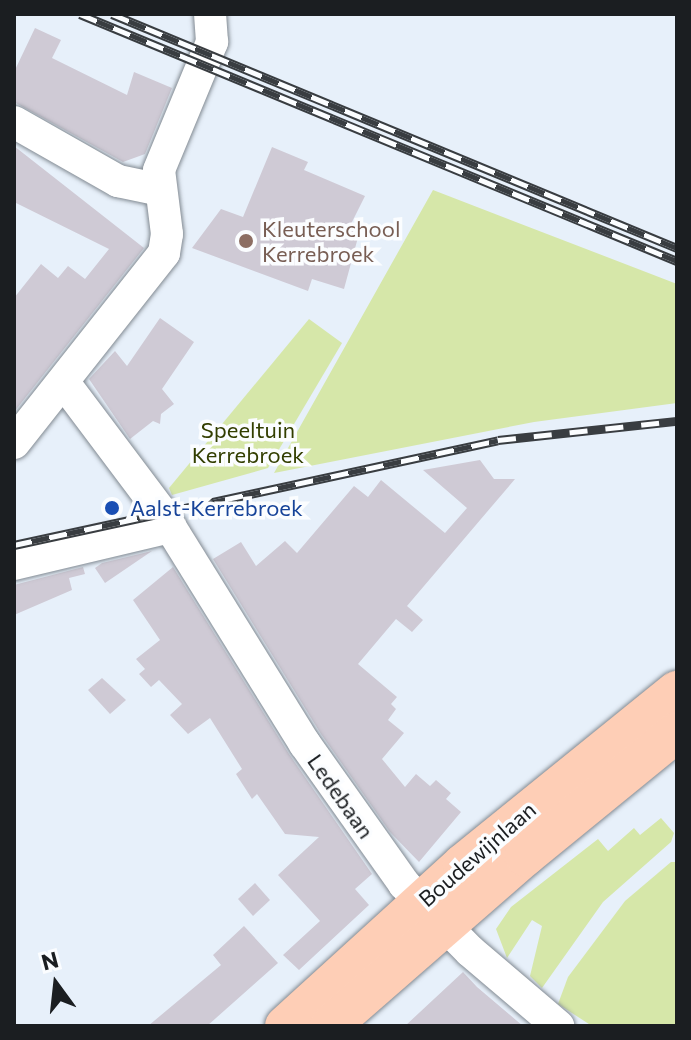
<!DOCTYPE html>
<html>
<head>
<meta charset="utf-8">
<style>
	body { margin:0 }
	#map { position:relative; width:691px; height:1040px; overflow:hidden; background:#e7f0fa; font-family:Commissioner,sans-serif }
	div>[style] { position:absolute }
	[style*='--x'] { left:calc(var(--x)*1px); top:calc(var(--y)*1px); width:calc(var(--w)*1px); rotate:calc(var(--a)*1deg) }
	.green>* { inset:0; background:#d6e7a9 }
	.building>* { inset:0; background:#cfcad5 }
	.roads { filter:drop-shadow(0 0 2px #828a92) drop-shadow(0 0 2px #828a92) }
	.minor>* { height:32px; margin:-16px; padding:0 16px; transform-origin:16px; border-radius:16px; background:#fff }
	.major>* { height:40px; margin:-20px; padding:0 20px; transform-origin:20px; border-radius:20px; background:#feceb6 }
	.rail>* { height:9px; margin-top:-4.5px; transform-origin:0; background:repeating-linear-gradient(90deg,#fbfdff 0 18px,#393d41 0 36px); box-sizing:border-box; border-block:2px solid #393d41 }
	.dots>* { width:22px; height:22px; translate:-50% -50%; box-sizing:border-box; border:4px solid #fbfdff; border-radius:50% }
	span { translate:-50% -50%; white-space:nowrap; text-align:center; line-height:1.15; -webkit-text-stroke:7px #fbfdff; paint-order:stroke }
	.education-label { font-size:22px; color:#785e54 }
	.left { translate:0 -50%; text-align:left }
	.park-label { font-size:22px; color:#323e00 }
	.transit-label { font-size:22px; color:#164399 }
	.street-label { font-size:22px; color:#1b1e21 }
	.frame { position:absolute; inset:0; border:16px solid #1b1e21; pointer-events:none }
	.north { position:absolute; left:16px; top:944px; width:80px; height:80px; -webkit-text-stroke:6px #fbfdff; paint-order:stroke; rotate:345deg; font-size:22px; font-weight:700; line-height:32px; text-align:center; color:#1b1e21 }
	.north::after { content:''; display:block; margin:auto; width:28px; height:36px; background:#1b1e21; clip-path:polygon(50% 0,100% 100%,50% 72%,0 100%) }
</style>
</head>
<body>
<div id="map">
	<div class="green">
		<div style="clip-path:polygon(433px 190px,677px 284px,677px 403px,534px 422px,274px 473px)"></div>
		<div style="clip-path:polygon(309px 319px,342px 343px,268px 468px,172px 495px,169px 488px)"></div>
		<div style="clip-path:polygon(661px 818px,674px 833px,671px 842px,603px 902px,542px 988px,530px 976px,542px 926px,532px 920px,507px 958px,496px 929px,511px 907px,598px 839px,608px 851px,634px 828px,640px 835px)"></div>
		<div style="clip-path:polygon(671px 862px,677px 862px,677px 1026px,592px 1026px,558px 1004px,568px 977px,625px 901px)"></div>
	</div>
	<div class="building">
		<div style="clip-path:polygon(35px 28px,61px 40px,52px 58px,127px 95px,134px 72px,172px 88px,145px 154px,123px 162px,14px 102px,14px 72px)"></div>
		<div style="clip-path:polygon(14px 146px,144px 248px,14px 412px,14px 298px,41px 264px,58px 278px,68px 266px,85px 279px,109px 249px,14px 202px)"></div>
		<div style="clip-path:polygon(272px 147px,308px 162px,304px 170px,365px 196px,350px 226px,360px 230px,344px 289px,312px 279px,308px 291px,192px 248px,221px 209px,243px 217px)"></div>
		<div style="clip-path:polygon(160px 318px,194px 342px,162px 389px,174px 404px,161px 414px,160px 424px,153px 421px,130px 439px,89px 379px,115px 351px,127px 366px)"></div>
		<div style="clip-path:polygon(480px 460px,494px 479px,515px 479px,407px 606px,423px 620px,412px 632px,396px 619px,358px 664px,397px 697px,391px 704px,396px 709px,388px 720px,404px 733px,382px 759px,405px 787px,416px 774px,430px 786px,436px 780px,451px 793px,446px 799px,461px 812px,419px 862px,390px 832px,321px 734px,213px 559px,241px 542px,256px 566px,285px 541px,297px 553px,354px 486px,368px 497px,381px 480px,445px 533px,467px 508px,423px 470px)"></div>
		<div style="clip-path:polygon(152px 551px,105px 583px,95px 568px,102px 563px)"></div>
		<div style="clip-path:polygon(83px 567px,85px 574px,69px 578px,72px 590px,14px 615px,14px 585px)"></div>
		<div style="clip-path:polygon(173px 567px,289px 754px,372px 874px,355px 889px,369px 905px,299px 970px,283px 955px,320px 921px,278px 875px,319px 837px,285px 834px,257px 794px,252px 799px,236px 774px,242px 769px,210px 718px,188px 734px,170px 715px,182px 704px,159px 680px,151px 687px,139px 674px,145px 669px,136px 659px,160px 640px,133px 600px)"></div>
		<div style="clip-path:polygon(102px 678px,126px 700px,110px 714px,88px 690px)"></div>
		<div style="clip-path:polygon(255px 883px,270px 900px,253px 916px,238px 899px)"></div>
		<div style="clip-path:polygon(244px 926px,278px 963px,207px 1026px,148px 1026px,221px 965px,213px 955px)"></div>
		<div style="clip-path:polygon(463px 972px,477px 987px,523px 1026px,405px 1026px)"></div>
	</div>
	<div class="roads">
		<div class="minor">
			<div style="--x:14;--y:122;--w:120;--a:29.6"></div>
			<div style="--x:118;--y:181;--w:44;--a:11.8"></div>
			<div style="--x:65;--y:384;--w:160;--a:53.1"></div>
			<div style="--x:161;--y:512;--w:273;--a:58.2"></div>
			<div style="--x:305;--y:744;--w:171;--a:54.7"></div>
			<div style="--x:404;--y:884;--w:94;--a:45.4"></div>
			<div style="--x:470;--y:951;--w:116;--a:40.4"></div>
			<div style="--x:14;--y:443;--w:242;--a:-51.7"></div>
			<div style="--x:164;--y:253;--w:19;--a:-81"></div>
			<div style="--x:167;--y:234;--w:64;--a:-97.1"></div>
			<div style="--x:159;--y:170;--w:139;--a:-67.5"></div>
			<div style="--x:212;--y:42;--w:28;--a:-94"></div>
			<div style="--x:14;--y:564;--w:161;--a:-13.3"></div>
		</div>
		<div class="major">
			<div style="--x:285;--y:1026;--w:241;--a:-42.3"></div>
			<div style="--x:463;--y:864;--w:275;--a:-39"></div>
			<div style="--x:330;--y:1026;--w:259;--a:-41.1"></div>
			<div style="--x:525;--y:856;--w:196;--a:-39.2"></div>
		</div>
	</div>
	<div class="rail">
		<div style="--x:80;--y:14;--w:646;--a:22.48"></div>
		<div style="--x:112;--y:14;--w:612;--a:22.5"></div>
		<div style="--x:14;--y:545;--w:495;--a:-12.2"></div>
		<div style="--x:498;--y:440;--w:180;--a:-6.1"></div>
	</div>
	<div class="dots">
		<div style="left:246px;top:241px;background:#8d6e63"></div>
		<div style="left:112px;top:508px;background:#1a4fb4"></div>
	</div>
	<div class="education-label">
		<span class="left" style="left:262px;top:241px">Kleuterschool<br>Kerrebroek</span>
	</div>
	<div class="park-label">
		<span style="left:248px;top:442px">Speeltuin<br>Kerrebroek</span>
	</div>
	<div class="transit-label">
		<span class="left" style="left:130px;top:508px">Aalst-Kerrebroek</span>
	</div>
	<div class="street-label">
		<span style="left:341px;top:796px;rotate:55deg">Ledebaan</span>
		<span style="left:477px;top:854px;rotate:-41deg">Boudewijnlaan</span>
	</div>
	<div class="frame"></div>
	<div class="north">N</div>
</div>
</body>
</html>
